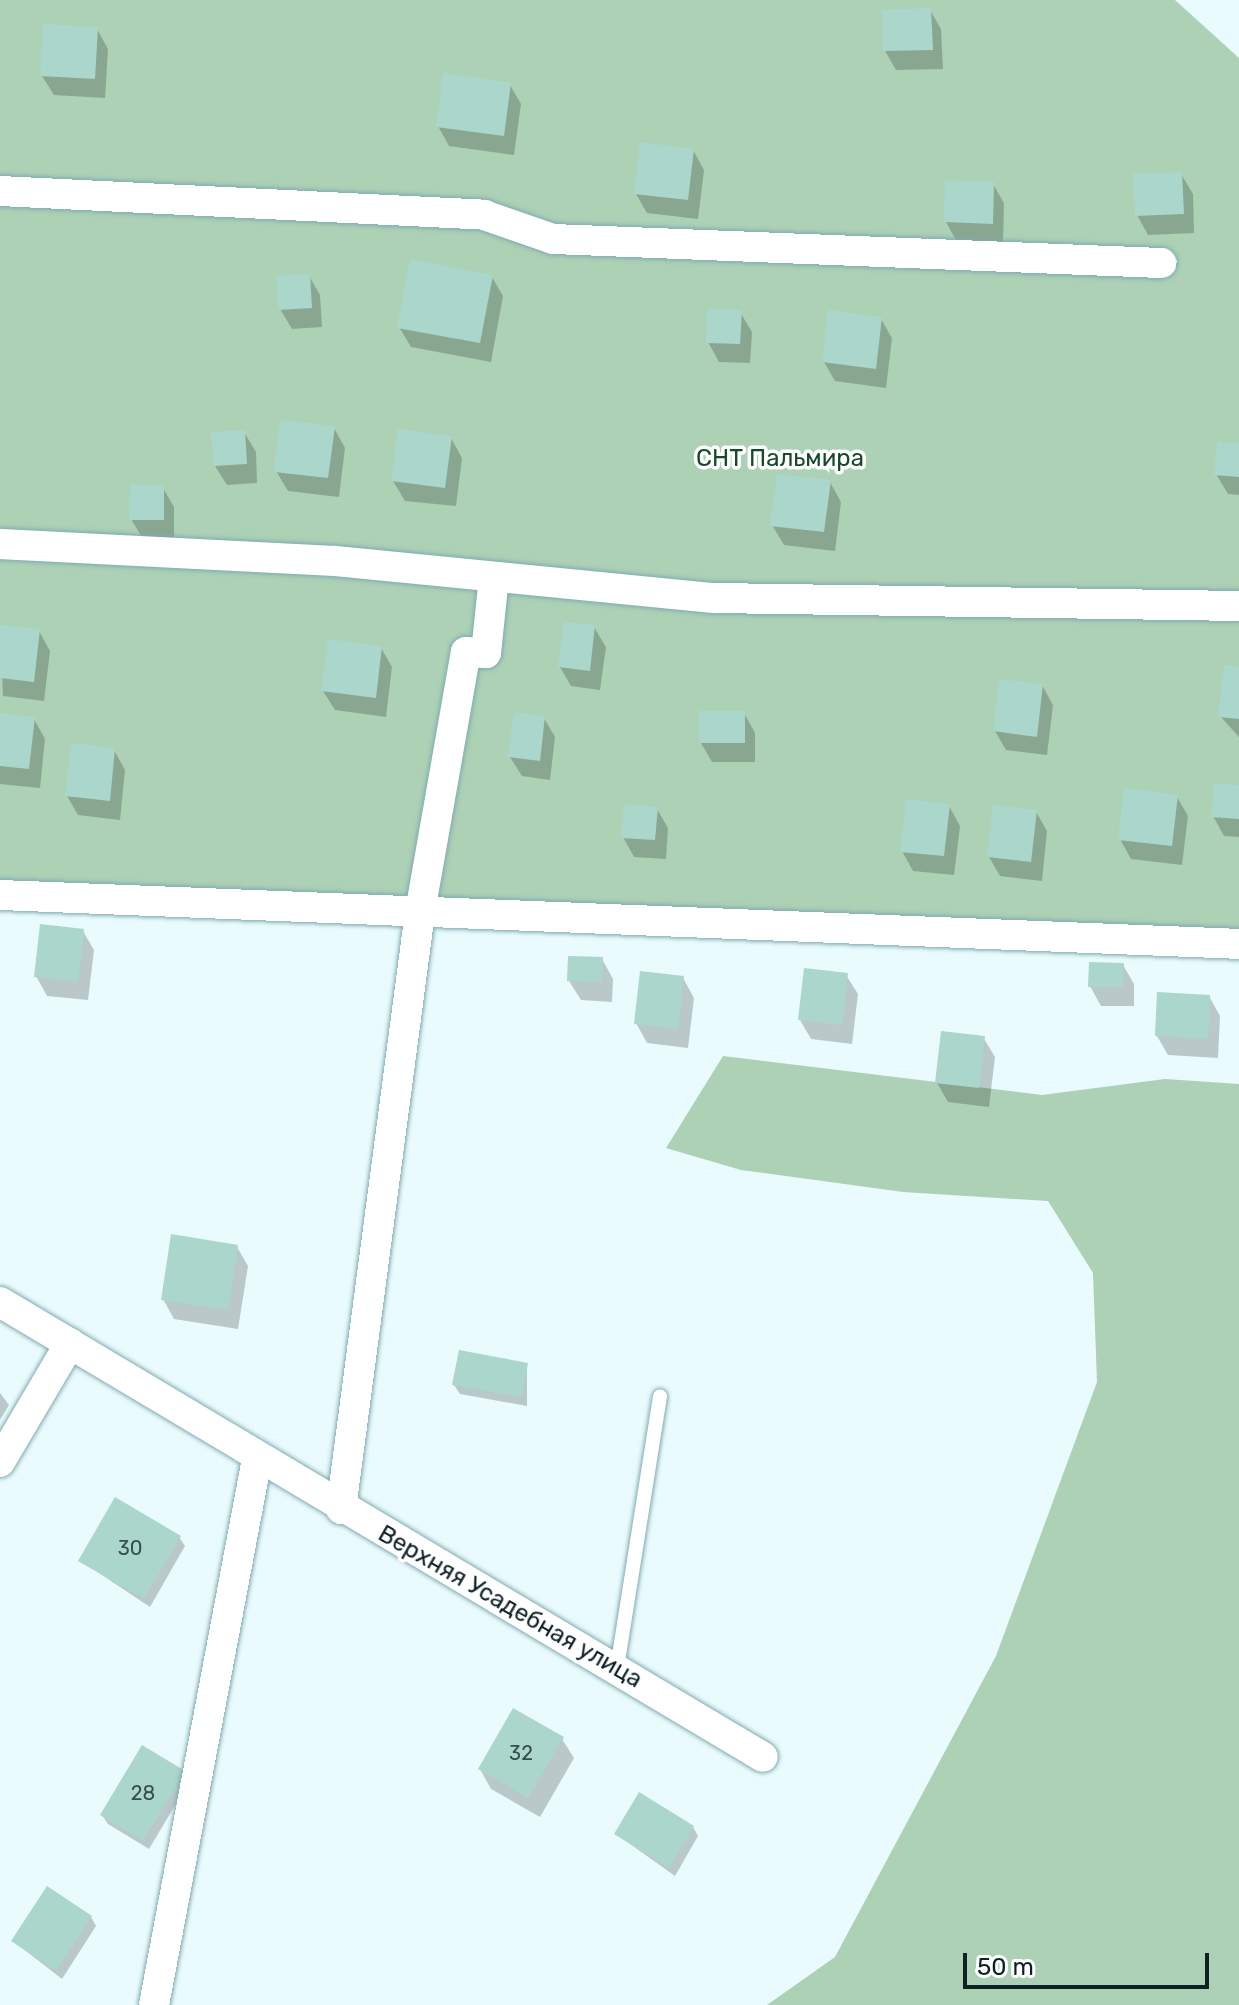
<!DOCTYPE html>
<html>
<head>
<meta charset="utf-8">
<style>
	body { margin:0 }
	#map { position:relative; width:1239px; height:2005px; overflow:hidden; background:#e9fbfd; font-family:Rubik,sans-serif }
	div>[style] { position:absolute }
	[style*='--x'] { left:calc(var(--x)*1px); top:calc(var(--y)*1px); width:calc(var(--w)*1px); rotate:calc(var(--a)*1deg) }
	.green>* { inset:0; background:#acd1b5 }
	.shadow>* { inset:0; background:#0003 }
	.building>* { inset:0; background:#aad6cc }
	.roads { filter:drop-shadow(0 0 2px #80abb1) drop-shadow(0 0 2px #80abb1) }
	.lane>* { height:14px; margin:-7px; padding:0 7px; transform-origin:7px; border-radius:7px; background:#fff }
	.street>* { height:30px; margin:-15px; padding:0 15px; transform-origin:15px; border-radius:15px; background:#fff }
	span { translate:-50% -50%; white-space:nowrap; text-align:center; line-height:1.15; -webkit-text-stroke:7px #fff; paint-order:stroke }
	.number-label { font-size:20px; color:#364e4d }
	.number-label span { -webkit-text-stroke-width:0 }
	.park-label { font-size:24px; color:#154929 }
	.street-label { font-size:24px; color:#0f2123 }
	.scale { position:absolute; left:963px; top:1953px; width:246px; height:36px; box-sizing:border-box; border:4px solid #0f2123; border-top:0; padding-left:10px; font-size:24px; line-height:28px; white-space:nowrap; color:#0f2123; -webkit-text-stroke:6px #fff; paint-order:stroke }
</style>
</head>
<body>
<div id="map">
	<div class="green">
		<div style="clip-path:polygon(0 0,1175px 0,1239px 58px,1239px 939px,0 880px)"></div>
		<div style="clip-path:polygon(723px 1056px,1042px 1095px,1165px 1079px,1239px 1084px,1239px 2005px,767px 2005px,835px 1957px,996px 1656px,1097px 1382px,1093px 1273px,1048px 1201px,903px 1192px,741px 1170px,666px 1148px)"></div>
	</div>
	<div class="shadow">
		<div style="clip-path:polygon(930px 10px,941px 29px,943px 69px,896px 70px,885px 51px)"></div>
		<div style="clip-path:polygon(97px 29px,108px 49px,105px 98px,54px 95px,42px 76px)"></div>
		<div style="clip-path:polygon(510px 85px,521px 104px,514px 155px,449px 146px,438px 126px)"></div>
		<div style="clip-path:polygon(693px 150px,704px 170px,698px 219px,647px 213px,636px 194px)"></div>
		<div style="clip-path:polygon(1181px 174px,1193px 194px,1194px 233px,1148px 235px,1137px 215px)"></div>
		<div style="clip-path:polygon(993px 184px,1004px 203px,1003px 243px,957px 242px,946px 222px)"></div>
		<div style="clip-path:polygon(309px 276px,320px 295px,322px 327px,292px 329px,280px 309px)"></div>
		<div style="clip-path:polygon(492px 277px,503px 296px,491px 362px,411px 347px,399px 327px)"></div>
		<div style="clip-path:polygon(740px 312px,752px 332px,750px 363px,719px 362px,708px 342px)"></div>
		<div style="clip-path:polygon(881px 319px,892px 338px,886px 388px,835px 381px,824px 362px)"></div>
		<div style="clip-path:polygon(334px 428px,345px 448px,339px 497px,288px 491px,276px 471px)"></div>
		<div style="clip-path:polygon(244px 432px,256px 452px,257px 483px,227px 485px,215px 466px)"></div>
		<div style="clip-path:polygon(451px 438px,462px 458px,456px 506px,405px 501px,393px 481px)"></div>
		<div style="clip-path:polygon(1239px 445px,1239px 495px,1228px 494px,1216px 474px)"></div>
		<div style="clip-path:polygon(830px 482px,841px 502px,835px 551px,784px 545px,772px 525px)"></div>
		<div style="clip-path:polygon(163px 488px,174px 507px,174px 539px,143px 539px,131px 519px)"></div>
		<div style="clip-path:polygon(0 627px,39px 631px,50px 651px,44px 701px,3px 696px)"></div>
		<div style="clip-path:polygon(594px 627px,606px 647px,600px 690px,571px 686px,560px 667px)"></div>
		<div style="clip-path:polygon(381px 648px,392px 667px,386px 717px,335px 710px,323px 691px)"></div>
		<div style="clip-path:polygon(1239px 669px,1239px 737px,1220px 716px)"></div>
		<div style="clip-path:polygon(1042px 685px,1053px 705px,1047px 755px,1006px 750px,995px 731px)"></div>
		<div style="clip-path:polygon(744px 713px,755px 733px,755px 762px,712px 762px,701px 743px)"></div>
		<div style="clip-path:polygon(0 715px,34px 719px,45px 739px,40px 788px,0 784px)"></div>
		<div style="clip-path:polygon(544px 718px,555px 737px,550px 780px,522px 776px,510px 757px)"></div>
		<div style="clip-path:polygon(114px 750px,125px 770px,120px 820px,78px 815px,67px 796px)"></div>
		<div style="clip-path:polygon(1239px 787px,1239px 837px,1224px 836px,1213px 816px)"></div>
		<div style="clip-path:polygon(1177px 797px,1188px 816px,1182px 865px,1131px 859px,1120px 839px)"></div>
		<div style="clip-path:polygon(949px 806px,960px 826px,954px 875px,913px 871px,902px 851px)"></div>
		<div style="clip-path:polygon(657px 809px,668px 828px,666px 859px,634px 857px,623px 837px)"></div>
		<div style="clip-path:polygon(1036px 812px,1047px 831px,1042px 881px,1000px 876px,989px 857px)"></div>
		<div style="clip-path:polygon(83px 931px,94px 950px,88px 1000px,47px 996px,36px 976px)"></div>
		<div style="clip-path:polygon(602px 959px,613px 979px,612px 1002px,581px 1000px,569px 981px)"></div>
		<div style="clip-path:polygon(1123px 965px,1134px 984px,1134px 1006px,1101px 1006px,1090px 986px)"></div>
		<div style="clip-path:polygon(846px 975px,858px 994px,852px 1044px,811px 1039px,800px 1020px)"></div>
		<div style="clip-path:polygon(683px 978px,694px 998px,688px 1048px,647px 1043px,636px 1023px)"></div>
		<div style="clip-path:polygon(1209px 996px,1220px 1016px,1218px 1058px,1168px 1055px,1157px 1036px)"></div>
		<div style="clip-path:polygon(983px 1037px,995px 1057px,989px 1107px,948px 1102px,937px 1083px)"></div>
		<div style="clip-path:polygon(237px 1247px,248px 1266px,238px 1329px,174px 1319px,163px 1299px)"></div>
		<div style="clip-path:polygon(527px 1365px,527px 1406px,460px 1394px,454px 1385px)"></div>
		<div style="clip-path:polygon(0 1393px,9px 1405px,0 1420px)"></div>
		<div style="clip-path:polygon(179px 1537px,185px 1546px,150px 1607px,81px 1561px)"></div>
		<div style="clip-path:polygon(562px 1739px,574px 1758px,540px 1817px,491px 1789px,480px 1769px)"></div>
		<div style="clip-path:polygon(184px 1772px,189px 1782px,149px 1849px,108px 1824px,102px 1815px)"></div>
		<div style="clip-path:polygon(693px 1827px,698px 1836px,675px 1876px,616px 1834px)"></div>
		<div style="clip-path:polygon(91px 1917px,96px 1926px,62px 1979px,13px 1941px)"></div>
	</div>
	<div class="building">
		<div style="clip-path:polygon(931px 8px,933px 50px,883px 51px,882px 10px)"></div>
		<div style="clip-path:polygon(43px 24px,98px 27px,95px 79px,40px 76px)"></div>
		<div style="clip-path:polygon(443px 73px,511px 83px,504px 136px,436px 127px)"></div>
		<div style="clip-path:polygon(640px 142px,694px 149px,688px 200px,634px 194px)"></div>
		<div style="clip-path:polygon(1182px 172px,1184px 214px,1135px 216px,1133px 174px)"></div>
		<div style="clip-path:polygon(945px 180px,994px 182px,993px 224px,944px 222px)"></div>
		<div style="clip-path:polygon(410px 259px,493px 275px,480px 343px,397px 328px)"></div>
		<div style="clip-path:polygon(310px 274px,312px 308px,278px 310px,276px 276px)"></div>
		<div style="clip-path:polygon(707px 309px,742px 310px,740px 344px,706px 343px)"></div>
		<div style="clip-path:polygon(828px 310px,882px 317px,876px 369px,822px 362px)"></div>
		<div style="clip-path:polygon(280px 420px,335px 426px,328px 478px,274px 472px)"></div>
		<div style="clip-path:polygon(398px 429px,452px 436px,445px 488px,391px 481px)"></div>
		<div style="clip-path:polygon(245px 430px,247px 464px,214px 466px,211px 432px)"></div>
		<div style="clip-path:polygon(1217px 441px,1239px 443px,1239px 477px,1214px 475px)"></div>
		<div style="clip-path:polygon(777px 474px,831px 480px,824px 532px,770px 526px)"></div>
		<div style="clip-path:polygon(130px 485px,164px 485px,164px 520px,129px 520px)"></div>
		<div style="clip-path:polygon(564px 622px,595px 625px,590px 671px,558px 667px)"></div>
		<div style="clip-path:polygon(0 625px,40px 629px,34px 682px,0 678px)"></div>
		<div style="clip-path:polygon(328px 639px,382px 646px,376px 698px,321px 691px)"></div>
		<div style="clip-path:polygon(1224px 665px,1239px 667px,1239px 719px,1218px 717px)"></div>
		<div style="clip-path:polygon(999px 679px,1043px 684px,1037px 737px,993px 731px)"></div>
		<div style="clip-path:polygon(699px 711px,745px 711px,745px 743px,699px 743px)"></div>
		<div style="clip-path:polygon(514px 712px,545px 716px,540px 761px,508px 757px)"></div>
		<div style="clip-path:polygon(0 713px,35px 717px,29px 769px,0 766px)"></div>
		<div style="clip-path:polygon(71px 743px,115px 748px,110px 801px,65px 796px)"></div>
		<div style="clip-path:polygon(1214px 783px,1239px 785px,1239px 819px,1211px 817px)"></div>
		<div style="clip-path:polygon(1124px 788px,1178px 795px,1172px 846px,1118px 840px)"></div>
		<div style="clip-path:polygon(906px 799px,950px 804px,944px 856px,900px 852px)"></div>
		<div style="clip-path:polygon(624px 804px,658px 807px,655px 840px,621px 838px)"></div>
		<div style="clip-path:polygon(993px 805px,1037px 810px,1031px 862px,987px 857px)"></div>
		<div style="clip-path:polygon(40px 924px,84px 929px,78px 982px,34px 977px)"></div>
		<div style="clip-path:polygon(568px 956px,603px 957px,602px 982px,567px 981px)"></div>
		<div style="clip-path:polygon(1089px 962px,1124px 963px,1123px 987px,1088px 987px)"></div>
		<div style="clip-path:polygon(804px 968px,848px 973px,842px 1025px,798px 1020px)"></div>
		<div style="clip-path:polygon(640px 971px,684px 976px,678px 1029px,634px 1024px)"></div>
		<div style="clip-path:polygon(1157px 992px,1210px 995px,1208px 1039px,1155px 1036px)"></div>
		<div style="clip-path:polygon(941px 1031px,985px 1036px,979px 1088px,935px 1083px)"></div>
		<div style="clip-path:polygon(171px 1234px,238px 1245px,228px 1310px,161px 1300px)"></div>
		<div style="clip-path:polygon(459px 1350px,528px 1363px,522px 1397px,452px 1385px)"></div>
		<div style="clip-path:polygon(115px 1497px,181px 1536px,144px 1599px,78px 1561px)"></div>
		<div style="clip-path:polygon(513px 1708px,564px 1737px,528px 1798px,478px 1769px)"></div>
		<div style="clip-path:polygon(142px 1745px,185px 1771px,143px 1841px,100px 1815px)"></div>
		<div style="clip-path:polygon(639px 1792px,694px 1826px,669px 1868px,614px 1834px)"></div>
		<div style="clip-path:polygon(47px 1886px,92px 1916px,56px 1971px,11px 1941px)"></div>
	</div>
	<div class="roads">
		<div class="lane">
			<div style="--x:617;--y:1668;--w:275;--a:-81"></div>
		</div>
		<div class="street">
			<div style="--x:0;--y:191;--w:485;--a:2.8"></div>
			<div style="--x:484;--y:215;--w:73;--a:19.2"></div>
			<div style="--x:553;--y:239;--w:609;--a:2.26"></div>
			<div style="--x:0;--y:544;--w:335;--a:2.9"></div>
			<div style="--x:335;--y:561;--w:381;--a:5.6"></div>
			<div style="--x:714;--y:598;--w:525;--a:0.87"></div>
			<div style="--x:0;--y:895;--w:1240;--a:2.26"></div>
			<div style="--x:0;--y:1302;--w:888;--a:30.81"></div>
			<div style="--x:0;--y:1462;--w:138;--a:-59.5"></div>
			<div style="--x:341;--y:1509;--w:602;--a:-82.46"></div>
			<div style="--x:420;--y:912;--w:264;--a:-80"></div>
			<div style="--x:466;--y:652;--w:20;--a:3"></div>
			<div style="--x:486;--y:653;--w:76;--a:-84"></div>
			<div style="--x:154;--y:2005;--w:556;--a:-79.32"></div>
		</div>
	</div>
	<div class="number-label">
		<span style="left:130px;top:1548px">30</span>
		<span style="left:521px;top:1753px">32</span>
		<span style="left:143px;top:1793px">28</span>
	</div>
	<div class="park-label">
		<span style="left:780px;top:459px">СНТ Пальмира</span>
	</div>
	<div class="street-label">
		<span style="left:510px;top:1607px;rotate:30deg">Верхняя Усадебная улица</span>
	</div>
	<div class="scale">50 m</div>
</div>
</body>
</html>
